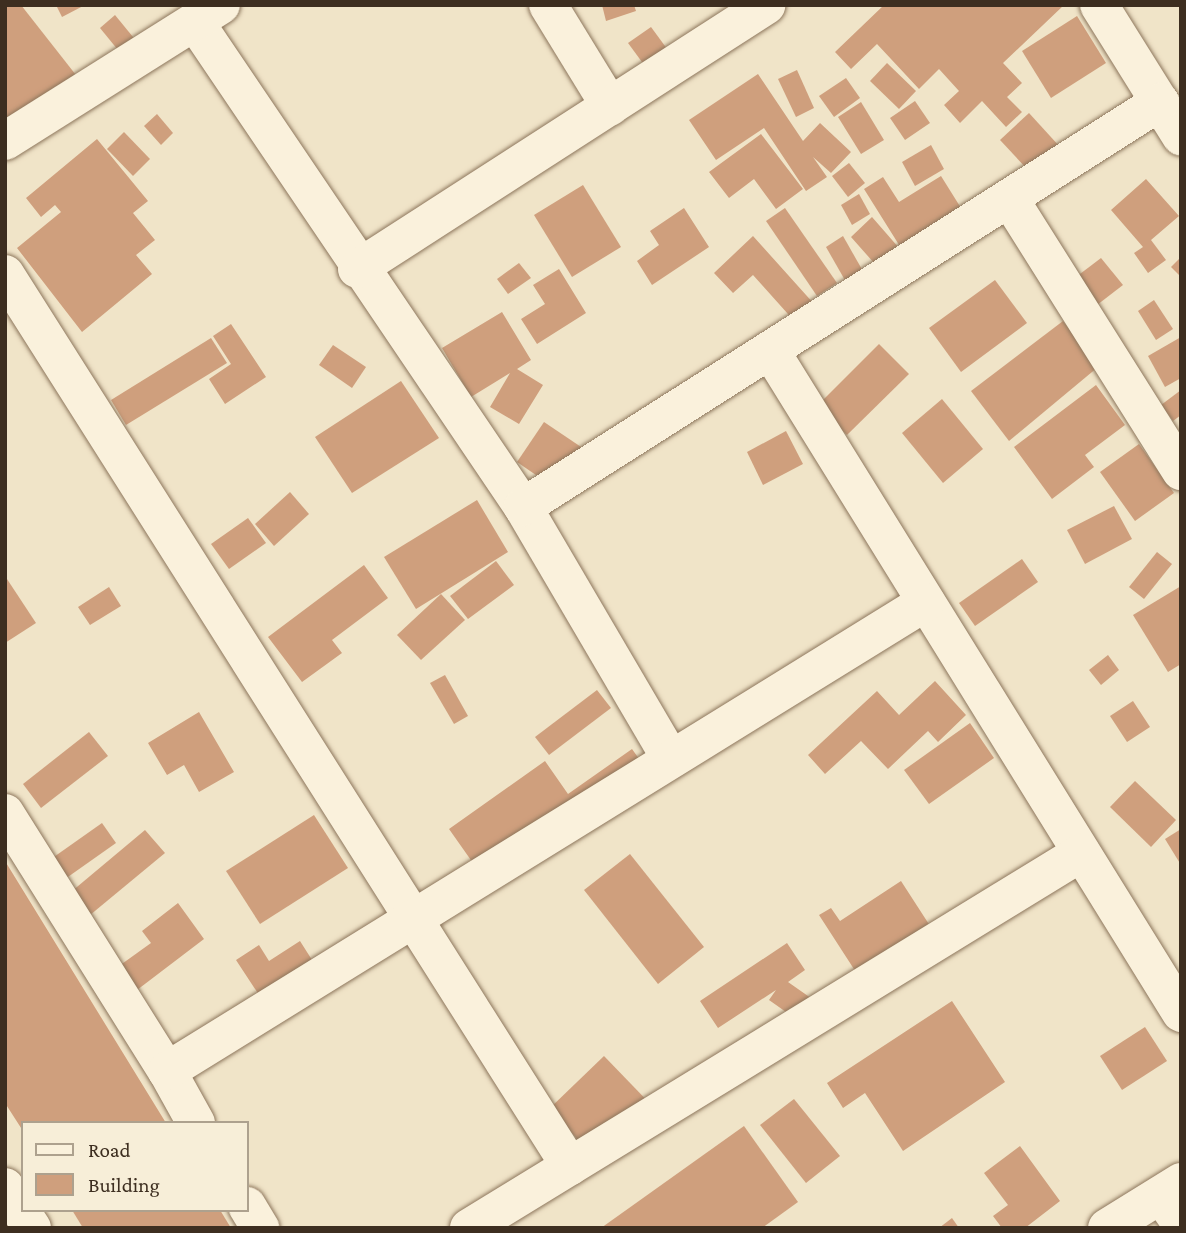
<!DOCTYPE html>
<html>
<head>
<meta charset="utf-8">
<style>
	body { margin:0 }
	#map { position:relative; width:1186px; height:1233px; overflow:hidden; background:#f0e4c8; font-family:"Crimson Pro",serif }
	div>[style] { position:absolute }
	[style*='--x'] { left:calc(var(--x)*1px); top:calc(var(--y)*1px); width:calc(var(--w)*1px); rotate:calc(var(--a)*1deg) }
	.building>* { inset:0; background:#cf9f7d }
	.roads { filter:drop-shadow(0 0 2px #8d765c) drop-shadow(0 0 2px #8d765c) }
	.minor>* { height:38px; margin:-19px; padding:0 19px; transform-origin:19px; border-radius:19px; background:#faf1dc }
	.tertiary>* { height:38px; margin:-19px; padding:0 19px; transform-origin:19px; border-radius:19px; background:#faf1dc }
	span { translate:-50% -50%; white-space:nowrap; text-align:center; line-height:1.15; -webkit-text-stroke:5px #f7eed8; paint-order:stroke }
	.frame { position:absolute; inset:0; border:7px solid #3d2e20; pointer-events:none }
	.legend { position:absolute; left:21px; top:1121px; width:228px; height:91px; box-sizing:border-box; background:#f7eed8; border:2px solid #ada18e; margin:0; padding:9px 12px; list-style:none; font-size:21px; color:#3d2e20 }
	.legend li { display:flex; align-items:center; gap:14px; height:35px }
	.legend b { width:35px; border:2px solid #ada18e }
</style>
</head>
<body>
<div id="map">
	<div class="building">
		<div style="clip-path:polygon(21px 5px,83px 84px,5px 142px,5px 7px)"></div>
		<div style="clip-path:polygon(56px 5px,85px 5px,62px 17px)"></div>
		<div style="clip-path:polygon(602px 5px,634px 5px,636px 11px,606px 21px)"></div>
		<div style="clip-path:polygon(884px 5px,1064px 5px,1003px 63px,1022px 83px,1007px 97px,1022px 112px,1006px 127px,982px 101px,960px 123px,944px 105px,959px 91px,939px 69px,919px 89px,877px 44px,851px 69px,835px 52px)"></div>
		<div style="clip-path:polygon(115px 15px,142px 48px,127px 61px,100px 28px)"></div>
		<div style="clip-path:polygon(1077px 16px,1106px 63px,1051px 98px,1022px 51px)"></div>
		<div style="clip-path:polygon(651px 27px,676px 61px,653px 77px,628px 43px)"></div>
		<div style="clip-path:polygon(887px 63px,916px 91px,899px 109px,870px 81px)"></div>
		<div style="clip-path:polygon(797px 70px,814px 108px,796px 117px,778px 79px)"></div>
		<div style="clip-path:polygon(758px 74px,803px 141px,820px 123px,851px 152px,831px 173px,813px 157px,827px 177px,806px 191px,764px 128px,716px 160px,689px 120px)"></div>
		<div style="clip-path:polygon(846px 78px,860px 98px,834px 117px,819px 96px)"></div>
		<div style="clip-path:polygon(915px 101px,930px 123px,905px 140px,890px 118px)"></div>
		<div style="clip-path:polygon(861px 102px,884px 140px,861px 154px,838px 117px)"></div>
		<div style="clip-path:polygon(1029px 113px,1071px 159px,1042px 185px,1000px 140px)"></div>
		<div style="clip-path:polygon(157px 114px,173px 133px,161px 145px,144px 126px)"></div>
		<div style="clip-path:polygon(124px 132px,150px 159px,133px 176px,107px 149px)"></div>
		<div style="clip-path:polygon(761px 134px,803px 189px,776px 209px,754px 179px,729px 198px,709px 172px)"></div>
		<div style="clip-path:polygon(97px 139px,148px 201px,133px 213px,155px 240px,136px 255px,152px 274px,82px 332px,17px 248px,61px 212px,55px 205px,41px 217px,26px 198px)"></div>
		<div style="clip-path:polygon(931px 145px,944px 169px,915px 186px,902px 162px)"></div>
		<div style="clip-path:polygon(849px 163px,865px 183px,848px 197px,832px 176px)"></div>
		<div style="clip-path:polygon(941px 176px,971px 224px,890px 281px,851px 237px,872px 217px,906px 256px,864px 189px,883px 177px,899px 202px)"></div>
		<div style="clip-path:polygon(1146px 179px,1179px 216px,1151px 240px,1166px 260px,1148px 273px,1134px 253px,1143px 247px,1111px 210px)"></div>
		<div style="clip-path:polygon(583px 185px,621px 247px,572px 277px,534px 215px)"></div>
		<div style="clip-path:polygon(859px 194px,870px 214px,852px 225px,841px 205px)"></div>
		<div style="clip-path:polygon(684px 208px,709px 247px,652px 285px,637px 261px,659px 245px,650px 231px)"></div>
		<div style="clip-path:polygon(785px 208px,837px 283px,817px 296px,766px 221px)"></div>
		<div style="clip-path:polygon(753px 236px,824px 315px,805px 333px,753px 275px,733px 293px,714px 273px)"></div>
		<div style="clip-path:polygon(843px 236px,872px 287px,854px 296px,826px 247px)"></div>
		<div style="clip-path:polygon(1181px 257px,1181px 277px,1171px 267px)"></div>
		<div style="clip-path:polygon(1101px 258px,1123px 285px,1097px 305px,1076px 277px)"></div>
		<div style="clip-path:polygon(519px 263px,531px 278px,508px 294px,497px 279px)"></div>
		<div style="clip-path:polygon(559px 269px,586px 313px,537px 344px,521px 319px,545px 304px,533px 285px)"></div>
		<div style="clip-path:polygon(995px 280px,1027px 323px,961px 372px,929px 328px)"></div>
		<div style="clip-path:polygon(1154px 300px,1173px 329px,1156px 340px,1138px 311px)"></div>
		<div style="clip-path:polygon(502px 312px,531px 360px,517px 369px,543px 385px,519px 424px,490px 407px,510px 373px,471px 397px,442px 348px)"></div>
		<div style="clip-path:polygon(1063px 321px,1098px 367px,1009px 441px,971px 391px)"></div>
		<div style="clip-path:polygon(231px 324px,266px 377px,225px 404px,209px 379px,231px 364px,213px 336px)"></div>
		<div style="clip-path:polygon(1181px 337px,1181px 378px,1165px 387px,1148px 356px)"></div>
		<div style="clip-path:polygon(211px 338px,227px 363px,126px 425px,111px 400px)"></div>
		<div style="clip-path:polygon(879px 344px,909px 374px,847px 435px,817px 406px)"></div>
		<div style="clip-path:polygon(333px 345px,366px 367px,352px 388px,319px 365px)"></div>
		<div style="clip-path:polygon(401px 381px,439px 438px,352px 493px,315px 437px)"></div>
		<div style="clip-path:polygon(1096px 385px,1125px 425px,1085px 455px,1094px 467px,1052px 499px,1014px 447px)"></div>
		<div style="clip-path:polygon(1181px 390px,1181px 415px,1173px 421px,1161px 405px)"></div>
		<div style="clip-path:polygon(942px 399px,983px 449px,943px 483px,902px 433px)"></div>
		<div style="clip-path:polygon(544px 422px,593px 455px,565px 495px,517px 462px)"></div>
		<div style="clip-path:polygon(786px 431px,803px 464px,763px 485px,747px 452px)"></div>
		<div style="clip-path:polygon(1139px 444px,1174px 493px,1135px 521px,1100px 472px)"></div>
		<div style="clip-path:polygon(290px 492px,309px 514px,274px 546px,255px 524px)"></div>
		<div style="clip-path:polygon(477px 500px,508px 552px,416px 609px,384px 557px)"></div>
		<div style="clip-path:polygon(1114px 506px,1132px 539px,1085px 564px,1067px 530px)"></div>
		<div style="clip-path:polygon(248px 518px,266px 543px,229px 569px,211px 544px)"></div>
		<div style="clip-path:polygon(1157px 552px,1172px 564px,1144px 599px,1129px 587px)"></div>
		<div style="clip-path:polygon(1022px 559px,1038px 582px,975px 626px,959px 603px)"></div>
		<div style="clip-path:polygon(496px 561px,514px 585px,468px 619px,450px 596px)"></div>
		<div style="clip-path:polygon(364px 565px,388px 598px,332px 640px,342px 653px,302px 682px,268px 637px)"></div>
		<div style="clip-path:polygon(5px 576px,36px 623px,5px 643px)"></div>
		<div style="clip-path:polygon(1181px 586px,1181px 664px,1168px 672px,1133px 615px)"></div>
		<div style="clip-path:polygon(109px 587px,121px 606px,90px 625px,78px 607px)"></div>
		<div style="clip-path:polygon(441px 594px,465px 620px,421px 660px,397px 635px)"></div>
		<div style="clip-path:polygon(1108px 655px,1119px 670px,1101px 685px,1089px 670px)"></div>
		<div style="clip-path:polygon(445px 675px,468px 716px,454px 724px,430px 683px)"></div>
		<div style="clip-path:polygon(935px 681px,966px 715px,938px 742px,928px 731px,888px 769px,861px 741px,825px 774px,808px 755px,877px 691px,899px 715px)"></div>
		<div style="clip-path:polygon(597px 690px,611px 708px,549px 755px,535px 737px)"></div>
		<div style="clip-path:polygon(1133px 701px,1150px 727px,1127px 742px,1110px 716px)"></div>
		<div style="clip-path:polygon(199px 712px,234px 772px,199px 792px,184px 765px,167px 775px,148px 743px)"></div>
		<div style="clip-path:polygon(970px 723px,994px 758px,929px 804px,904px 770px)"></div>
		<div style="clip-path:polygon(89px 732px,108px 756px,41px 808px,23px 784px)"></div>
		<div style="clip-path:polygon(632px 749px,652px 777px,492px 890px,449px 829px,545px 761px,568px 794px)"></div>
		<div style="clip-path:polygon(1135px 781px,1176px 820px,1151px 847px,1110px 807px)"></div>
		<div style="clip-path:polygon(314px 815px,348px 868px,260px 924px,226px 871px)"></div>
		<div style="clip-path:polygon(102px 823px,116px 843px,65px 879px,51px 859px)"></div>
		<div style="clip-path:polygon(1181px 829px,1181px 865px,1165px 839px)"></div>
		<div style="clip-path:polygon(145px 830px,165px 853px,78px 925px,59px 902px)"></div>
		<div style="clip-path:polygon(630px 854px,704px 947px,658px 984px,584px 890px)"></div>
		<div style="clip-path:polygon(5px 861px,166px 1123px,23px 1123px,23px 1131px,5px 1103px)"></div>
		<div style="clip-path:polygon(901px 881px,945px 949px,872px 997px,819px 915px,831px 908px,840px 921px)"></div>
		<div style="clip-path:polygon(178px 903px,204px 939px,137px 990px,119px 966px,151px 943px,142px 931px)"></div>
		<div style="clip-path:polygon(300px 941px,326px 982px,261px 998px,236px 960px,259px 945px,269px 961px)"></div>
		<div style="clip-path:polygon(787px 943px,805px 970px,788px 982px,828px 1010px,813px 1031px,769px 1000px,776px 990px,718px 1028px,700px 1001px)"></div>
		<div style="clip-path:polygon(952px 1001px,1005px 1082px,903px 1151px,865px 1093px,843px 1108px,827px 1083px)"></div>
		<div style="clip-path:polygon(1145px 1027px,1167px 1061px,1122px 1090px,1100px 1056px)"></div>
		<div style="clip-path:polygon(604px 1056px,660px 1114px,604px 1167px,549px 1109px)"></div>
		<div style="clip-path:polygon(794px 1099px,840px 1156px,806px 1183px,760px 1125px)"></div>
		<div style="clip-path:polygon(744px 1126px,798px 1202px,762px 1228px,601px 1228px)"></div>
		<div style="clip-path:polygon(1020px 1146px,1060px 1201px,1025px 1228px,1002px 1228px,993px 1216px,1008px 1205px,984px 1173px)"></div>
		<div style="clip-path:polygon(72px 1210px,220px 1210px,231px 1228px,83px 1228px)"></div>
		<div style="clip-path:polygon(952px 1218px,959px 1228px,939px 1228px)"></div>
	</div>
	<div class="roads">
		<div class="minor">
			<div style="--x:548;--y:5;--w:119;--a:58.5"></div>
			<div style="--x:1099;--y:5;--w:155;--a:58"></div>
			<div style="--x:195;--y:22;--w:585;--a:55.93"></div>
			<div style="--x:523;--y:507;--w:292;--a:59.6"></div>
			<div style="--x:5;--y:141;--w:255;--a:-32.2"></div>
			<div style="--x:1009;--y:198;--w:323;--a:57.8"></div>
			<div style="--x:357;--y:269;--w:487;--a:-32.8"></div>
			<div style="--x:5;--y:274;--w:1056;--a:57.65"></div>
			<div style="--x:770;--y:350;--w:780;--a:58.2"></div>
			<div style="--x:523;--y:507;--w:755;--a:-32.45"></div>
			<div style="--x:5;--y:813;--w:305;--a:57.9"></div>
			<div style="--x:196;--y:1123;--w:60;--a:-119.1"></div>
			<div style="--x:167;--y:1071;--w:892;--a:-31.71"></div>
			<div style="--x:1161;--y:1195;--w:35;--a:55"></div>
			<div style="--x:247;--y:1206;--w:26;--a:59"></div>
			<div style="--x:469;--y:1228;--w:718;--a:-31.5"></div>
			<div style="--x:1107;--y:1228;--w:87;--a:-31.9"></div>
		</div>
		<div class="tertiary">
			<div style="--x:5;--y:1187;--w:49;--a:56.6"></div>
		</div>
	</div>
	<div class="frame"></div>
	<ul class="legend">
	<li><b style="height:9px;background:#faf1dc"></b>Road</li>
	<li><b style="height:19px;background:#cf9f7d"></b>Building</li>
	</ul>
</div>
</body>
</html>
